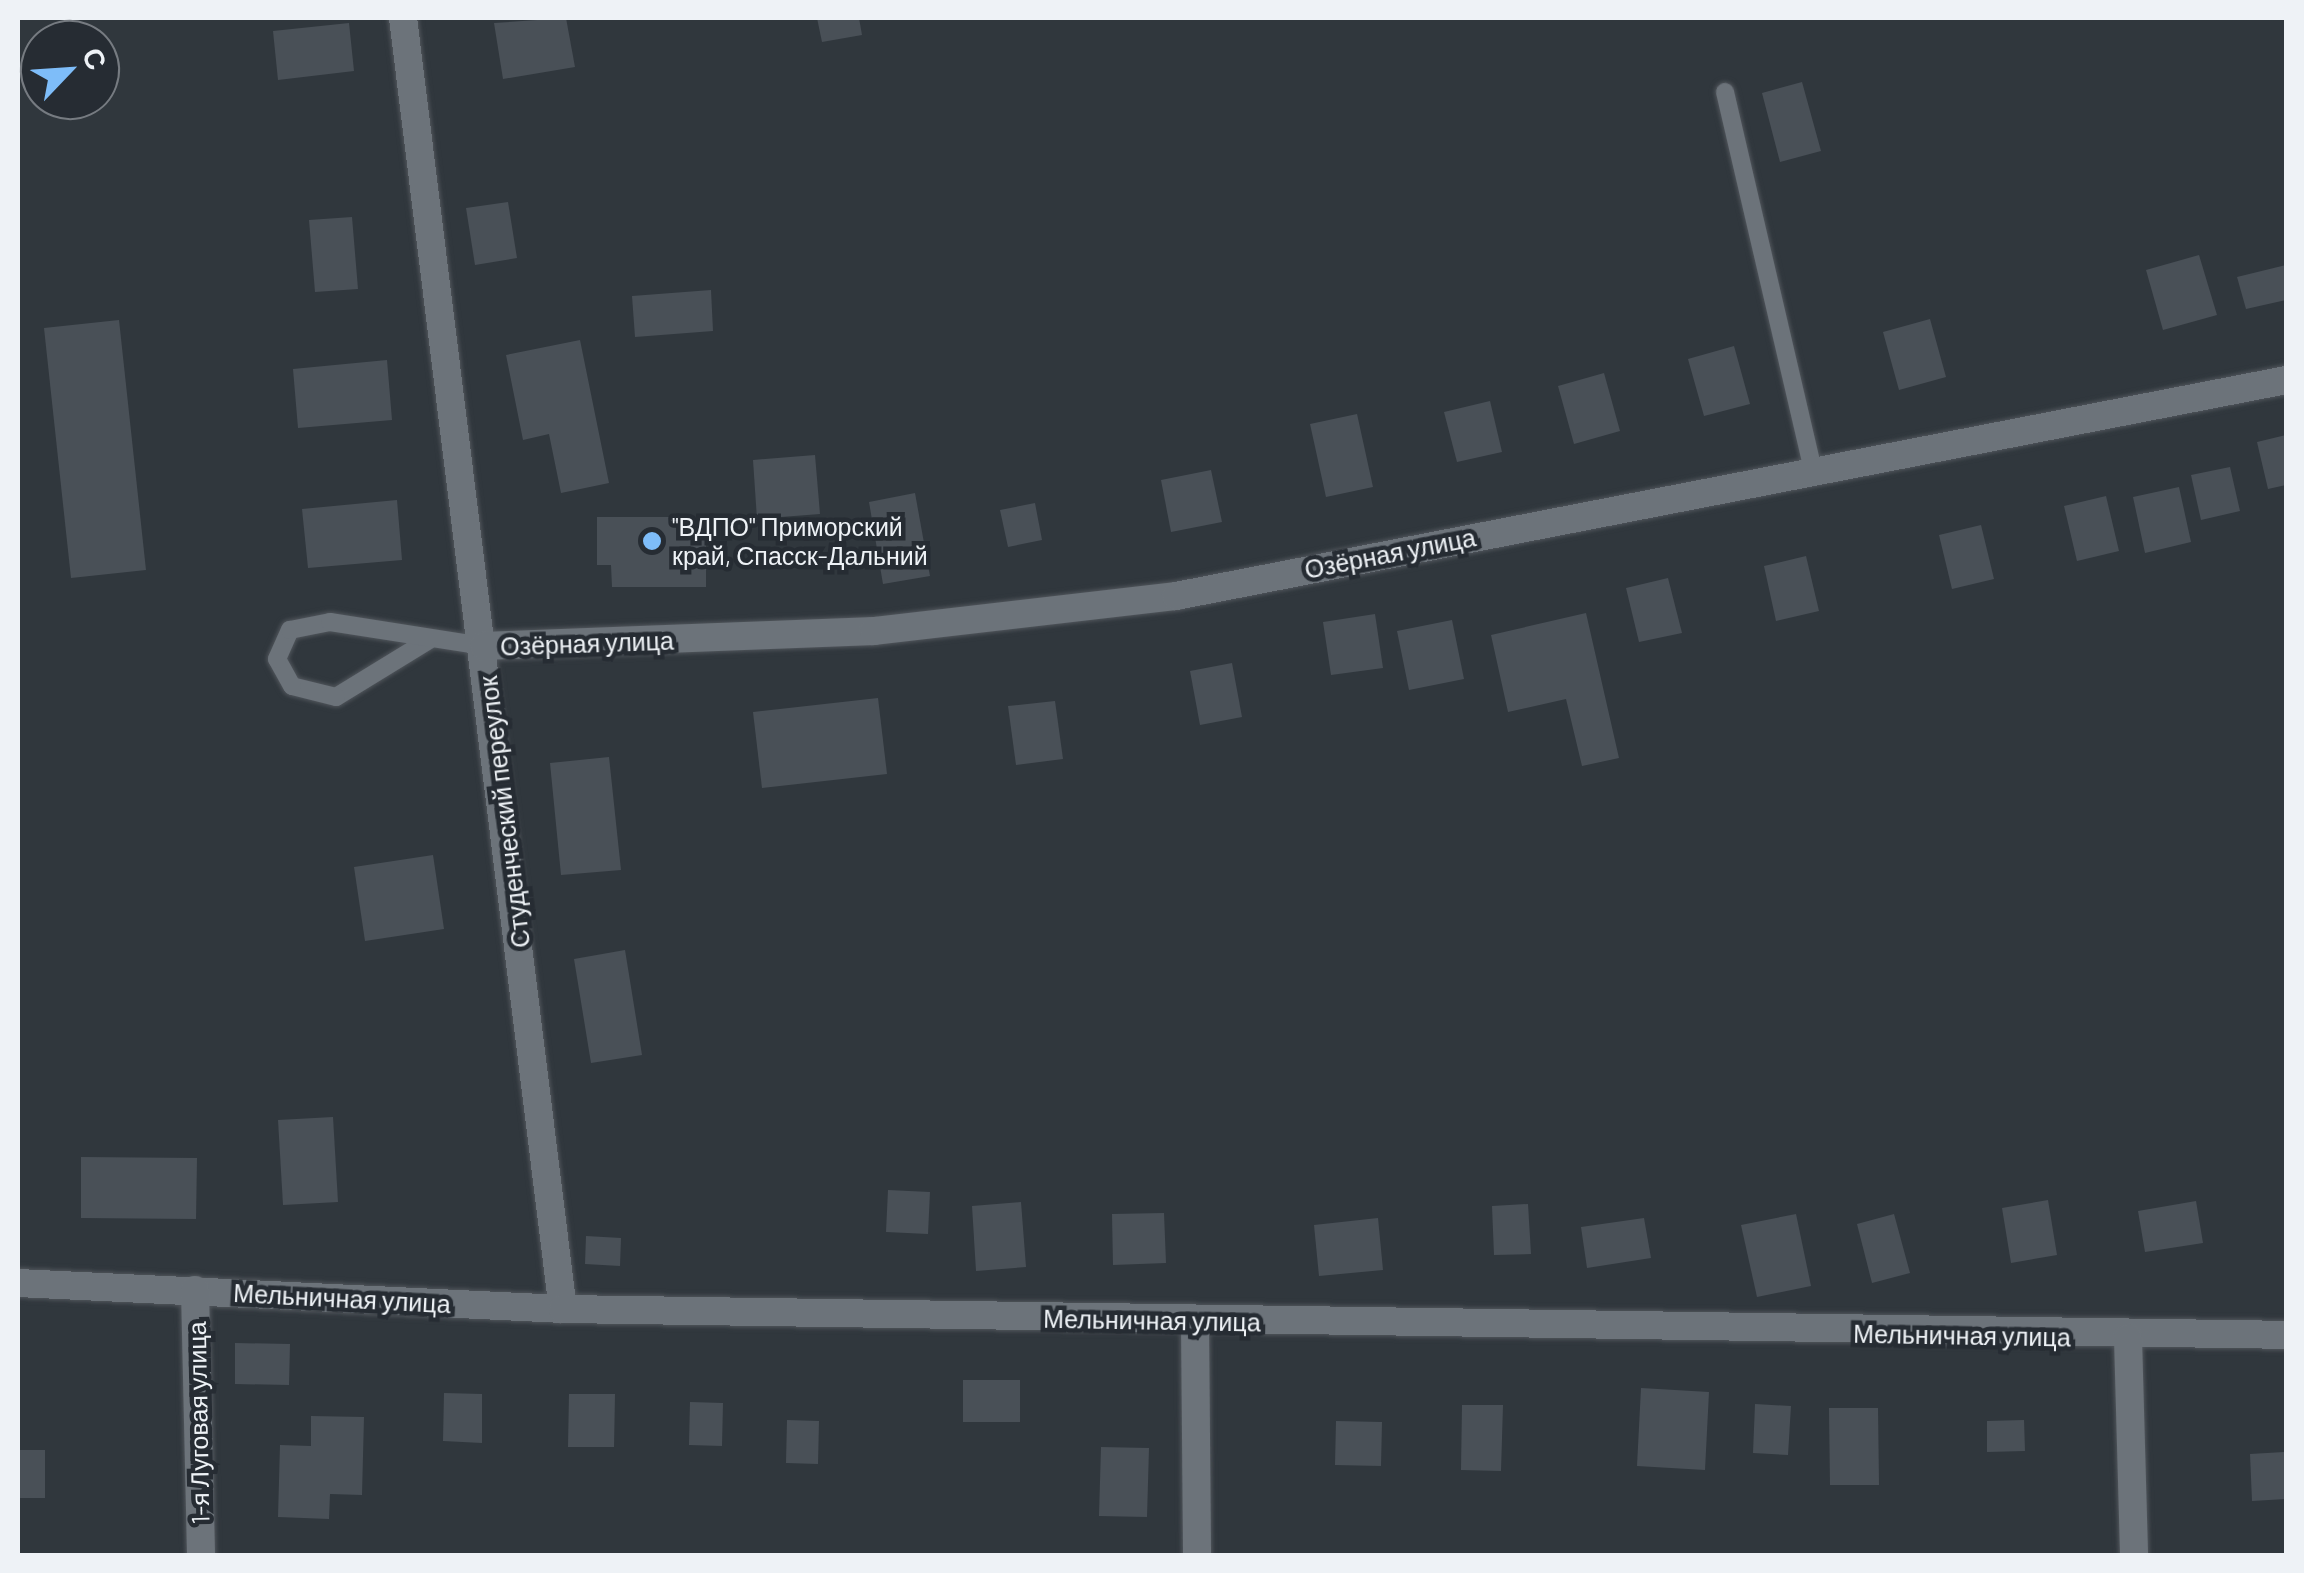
<!DOCTYPE html>
<html>
<head>
<meta charset="utf-8">
<style>
	body { margin:0 }
	#map { position:relative; width:2304px; height:1573px; overflow:hidden; background:#30373d; font-family:Barlow,sans-serif }
	div>[style] { position:absolute }
	[style*='--x'] { left:calc(var(--x)*1px); top:calc(var(--y)*1px); width:calc(var(--w)*1px); rotate:calc(var(--a)*1deg) }
	.building>* { inset:0; background:#495057 }
	.roads { filter:drop-shadow(0 0 2px #50555b) drop-shadow(0 0 2px #50555b) }
	.service>* { height:18px; margin:-9px; padding:0 9px; transform-origin:9px; border-radius:9px; background:#6c737a }
	.minor>* { height:28px; margin:-14px; padding:0 14px; transform-origin:14px; border-radius:14px; background:#6c737a }
	.dots>* { width:28px; height:28px; translate:-50% -50%; box-sizing:border-box; border:5px solid #262c33; border-radius:50% }
	span { translate:-50% -50%; white-space:nowrap; text-align:center; line-height:1.15; -webkit-text-stroke:9px #262c33; paint-order:stroke }
	.poi-label { font-size:25px; color:#eef2f6 }
	.left { translate:0 -50%; text-align:left }
	.street-label { font-size:25px; color:#eef2f6 }
	.frame { position:absolute; inset:0; border:20px solid #eef2f6; pointer-events:none }
	.north { position:absolute; left:20px; top:20px; width:100px; height:100px; box-sizing:border-box; background:#262c33; border:2px solid #767b81; border-radius:50%; rotate:65deg; font-size:28px; font-weight:700; line-height:40px; text-align:center; color:#eef2f6 }
	.north::after { content:''; display:block; margin:auto; width:35px; height:45px; background:#7ebdf9; clip-path:polygon(50% 0,100% 100%,50% 72%,0 100%) }
</style>
</head>
<body>
<div id="map">
	<div class="building">
		<div style="clip-path:polygon(566px 18px,575px 67px,503px 79px,494px 23px)"></div>
		<div style="clip-path:polygon(817px 18px,859px 18px,862px 35px,822px 42px)"></div>
		<div style="clip-path:polygon(349px 23px,354px 71px,278px 80px,273px 31px)"></div>
		<div style="clip-path:polygon(1802px 82px,1821px 151px,1780px 162px,1762px 93px)"></div>
		<div style="clip-path:polygon(508px 202px,517px 258px,475px 265px,466px 208px)"></div>
		<div style="clip-path:polygon(352px 217px,358px 289px,315px 292px,309px 220px)"></div>
		<div style="clip-path:polygon(2199px 255px,2217px 315px,2163px 330px,2146px 270px)"></div>
		<div style="clip-path:polygon(2286px 265px,2286px 300px,2246px 309px,2237px 277px)"></div>
		<div style="clip-path:polygon(711px 290px,713px 331px,635px 337px,632px 296px)"></div>
		<div style="clip-path:polygon(1930px 319px,1946px 377px,1899px 390px,1883px 332px)"></div>
		<div style="clip-path:polygon(119px 320px,146px 570px,71px 578px,44px 328px)"></div>
		<div style="clip-path:polygon(580px 340px,609px 483px,561px 493px,549px 434px,523px 440px,506px 355px)"></div>
		<div style="clip-path:polygon(1734px 346px,1750px 404px,1704px 416px,1688px 359px)"></div>
		<div style="clip-path:polygon(387px 360px,392px 420px,298px 428px,293px 369px)"></div>
		<div style="clip-path:polygon(1604px 373px,1620px 431px,1574px 444px,1558px 386px)"></div>
		<div style="clip-path:polygon(1490px 401px,1502px 452px,1457px 462px,1444px 412px)"></div>
		<div style="clip-path:polygon(1357px 414px,1373px 487px,1326px 497px,1310px 424px)"></div>
		<div style="clip-path:polygon(2286px 435px,2286px 485px,2268px 489px,2257px 442px)"></div>
		<div style="clip-path:polygon(815px 455px,820px 514px,757px 519px,753px 460px)"></div>
		<div style="clip-path:polygon(2230px 467px,2240px 511px,2201px 520px,2191px 475px)"></div>
		<div style="clip-path:polygon(1211px 470px,1222px 522px,1171px 532px,1161px 480px)"></div>
		<div style="clip-path:polygon(2179px 487px,2191px 542px,2145px 553px,2133px 497px)"></div>
		<div style="clip-path:polygon(915px 493px,930px 576px,883px 584px,869px 502px)"></div>
		<div style="clip-path:polygon(2106px 496px,2119px 551px,2077px 561px,2064px 506px)"></div>
		<div style="clip-path:polygon(397px 500px,402px 560px,308px 568px,302px 509px)"></div>
		<div style="clip-path:polygon(1035px 503px,1042px 540px,1008px 547px,1000px 510px)"></div>
		<div style="clip-path:polygon(597px 517px,706px 517px,706px 587px,612px 587px,611px 565px,597px 565px)"></div>
		<div style="clip-path:polygon(1981px 525px,1994px 579px,1952px 589px,1939px 535px)"></div>
		<div style="clip-path:polygon(1806px 556px,1819px 611px,1776px 621px,1764px 566px)"></div>
		<div style="clip-path:polygon(1668px 578px,1682px 633px,1639px 642px,1626px 588px)"></div>
		<div style="clip-path:polygon(1586px 613px,1619px 758px,1582px 766px,1566px 699px,1508px 712px,1491px 635px)"></div>
		<div style="clip-path:polygon(1375px 614px,1383px 668px,1331px 675px,1323px 622px)"></div>
		<div style="clip-path:polygon(1452px 620px,1464px 679px,1409px 690px,1397px 631px)"></div>
		<div style="clip-path:polygon(1232px 663px,1242px 717px,1200px 725px,1190px 671px)"></div>
		<div style="clip-path:polygon(878px 698px,887px 774px,762px 788px,753px 712px)"></div>
		<div style="clip-path:polygon(1055px 701px,1063px 759px,1016px 765px,1008px 706px)"></div>
		<div style="clip-path:polygon(609px 757px,621px 870px,561px 875px,550px 763px)"></div>
		<div style="clip-path:polygon(433px 855px,444px 929px,365px 941px,354px 867px)"></div>
		<div style="clip-path:polygon(625px 950px,642px 1055px,591px 1063px,574px 959px)"></div>
		<div style="clip-path:polygon(333px 1117px,338px 1202px,283px 1205px,278px 1120px)"></div>
		<div style="clip-path:polygon(81px 1157px,197px 1158px,196px 1219px,81px 1218px)"></div>
		<div style="clip-path:polygon(888px 1190px,930px 1192px,928px 1234px,886px 1232px)"></div>
		<div style="clip-path:polygon(2048px 1200px,2057px 1255px,2011px 1263px,2002px 1208px)"></div>
		<div style="clip-path:polygon(2196px 1201px,2203px 1243px,2145px 1252px,2138px 1211px)"></div>
		<div style="clip-path:polygon(1021px 1202px,1026px 1267px,976px 1271px,972px 1206px)"></div>
		<div style="clip-path:polygon(1528px 1204px,1531px 1254px,1494px 1255px,1492px 1206px)"></div>
		<div style="clip-path:polygon(1164px 1213px,1166px 1263px,1113px 1265px,1112px 1214px)"></div>
		<div style="clip-path:polygon(1796px 1214px,1811px 1286px,1757px 1297px,1741px 1225px)"></div>
		<div style="clip-path:polygon(1894px 1214px,1910px 1273px,1872px 1283px,1857px 1224px)"></div>
		<div style="clip-path:polygon(1378px 1218px,1383px 1270px,1319px 1276px,1314px 1225px)"></div>
		<div style="clip-path:polygon(1644px 1218px,1651px 1258px,1587px 1268px,1581px 1227px)"></div>
		<div style="clip-path:polygon(586px 1236px,621px 1238px,620px 1266px,585px 1264px)"></div>
		<div style="clip-path:polygon(235px 1343px,290px 1344px,289px 1385px,235px 1384px)"></div>
		<div style="clip-path:polygon(963px 1380px,1020px 1380px,1020px 1422px,963px 1422px)"></div>
		<div style="clip-path:polygon(1641px 1388px,1709px 1392px,1705px 1470px,1637px 1466px)"></div>
		<div style="clip-path:polygon(444px 1393px,482px 1394px,482px 1443px,443px 1441px)"></div>
		<div style="clip-path:polygon(569px 1394px,615px 1394px,614px 1447px,568px 1447px)"></div>
		<div style="clip-path:polygon(690px 1402px,723px 1403px,722px 1446px,689px 1445px)"></div>
		<div style="clip-path:polygon(1755px 1404px,1791px 1406px,1788px 1455px,1753px 1453px)"></div>
		<div style="clip-path:polygon(1462px 1405px,1503px 1405px,1501px 1471px,1461px 1470px)"></div>
		<div style="clip-path:polygon(1829px 1408px,1878px 1408px,1879px 1485px,1830px 1485px)"></div>
		<div style="clip-path:polygon(311px 1416px,364px 1417px,362px 1495px,330px 1494px,329px 1519px,278px 1517px,280px 1445px,311px 1446px)"></div>
		<div style="clip-path:polygon(787px 1420px,819px 1421px,818px 1464px,786px 1463px)"></div>
		<div style="clip-path:polygon(2024px 1420px,2025px 1451px,1987px 1452px,1987px 1421px)"></div>
		<div style="clip-path:polygon(1336px 1421px,1382px 1422px,1381px 1466px,1335px 1465px)"></div>
		<div style="clip-path:polygon(1101px 1447px,1149px 1448px,1147px 1517px,1099px 1516px)"></div>
		<div style="clip-path:polygon(18px 1450px,45px 1450px,45px 1498px,18px 1498px)"></div>
		<div style="clip-path:polygon(2284px 1452px,2286px 1499px,2252px 1501px,2250px 1454px)"></div>
	</div>
	<div class="roads">
		<div class="service">
			<div style="--x:1725;--y:92;--w:389;--a:76.9"></div>
			<div style="--x:429;--y:640;--w:109;--a:148.5"></div>
			<div style="--x:336;--y:697;--w:45;--a:-166"></div>
			<div style="--x:292;--y:686;--w:31;--a:-119"></div>
			<div style="--x:277;--y:659;--w:32;--a:-66"></div>
			<div style="--x:290;--y:630;--w:41;--a:-11.3"></div>
			<div style="--x:330;--y:622;--w:156;--a:8.9"></div>
		</div>
		<div class="minor">
			<div style="--x:403;--y:18;--w:1301;--a:82.94"></div>
			<div style="--x:484;--y:646;--w:390;--a:-2.2"></div>
			<div style="--x:874;--y:631;--w:304;--a:-6.6"></div>
			<div style="--x:1176;--y:596;--w:1131;--a:-11.01"></div>
			<div style="--x:18;--y:1283;--w:546;--a:2.73"></div>
			<div style="--x:563;--y:1309;--w:1723;--a:0.86"></div>
			<div style="--x:195;--y:1290;--w:266;--a:88.7"></div>
			<div style="--x:1195;--y:1321;--w:235;--a:89.5"></div>
			<div style="--x:2128;--y:1338;--w:218;--a:88.4"></div>
		</div>
	</div>
	<div class="dots">
		<div style="left:652px;top:541px;background:#7ebdf9"></div>
	</div>
	<div class="poi-label">
		<span class="left" style="left:672px;top:541px">"ВДПО" Приморский<br>край, Спасск-Дальний</span>
	</div>
	<div class="street-label">
		<span style="left:1390px;top:553px;rotate:-11deg">Озёрная улица</span>
		<span style="left:587px;top:643px;rotate:-2deg">Озёрная улица</span>
		<span style="left:504px;top:812px;rotate:-97deg">Студенческий переулок</span>
		<span style="left:342px;top:1298px;rotate:3deg">Мельничная улица</span>
		<span style="left:1152px;top:1320px;rotate:1deg">Мельничная улица</span>
		<span style="left:1962px;top:1335px;rotate:1deg">Мельничная улица</span>
		<span style="left:198px;top:1423px;rotate:-91deg">1-я Луговая улица</span>
	</div>
	<div class="frame"></div>
	<div class="north">С</div>
</div>
</body>
</html>
